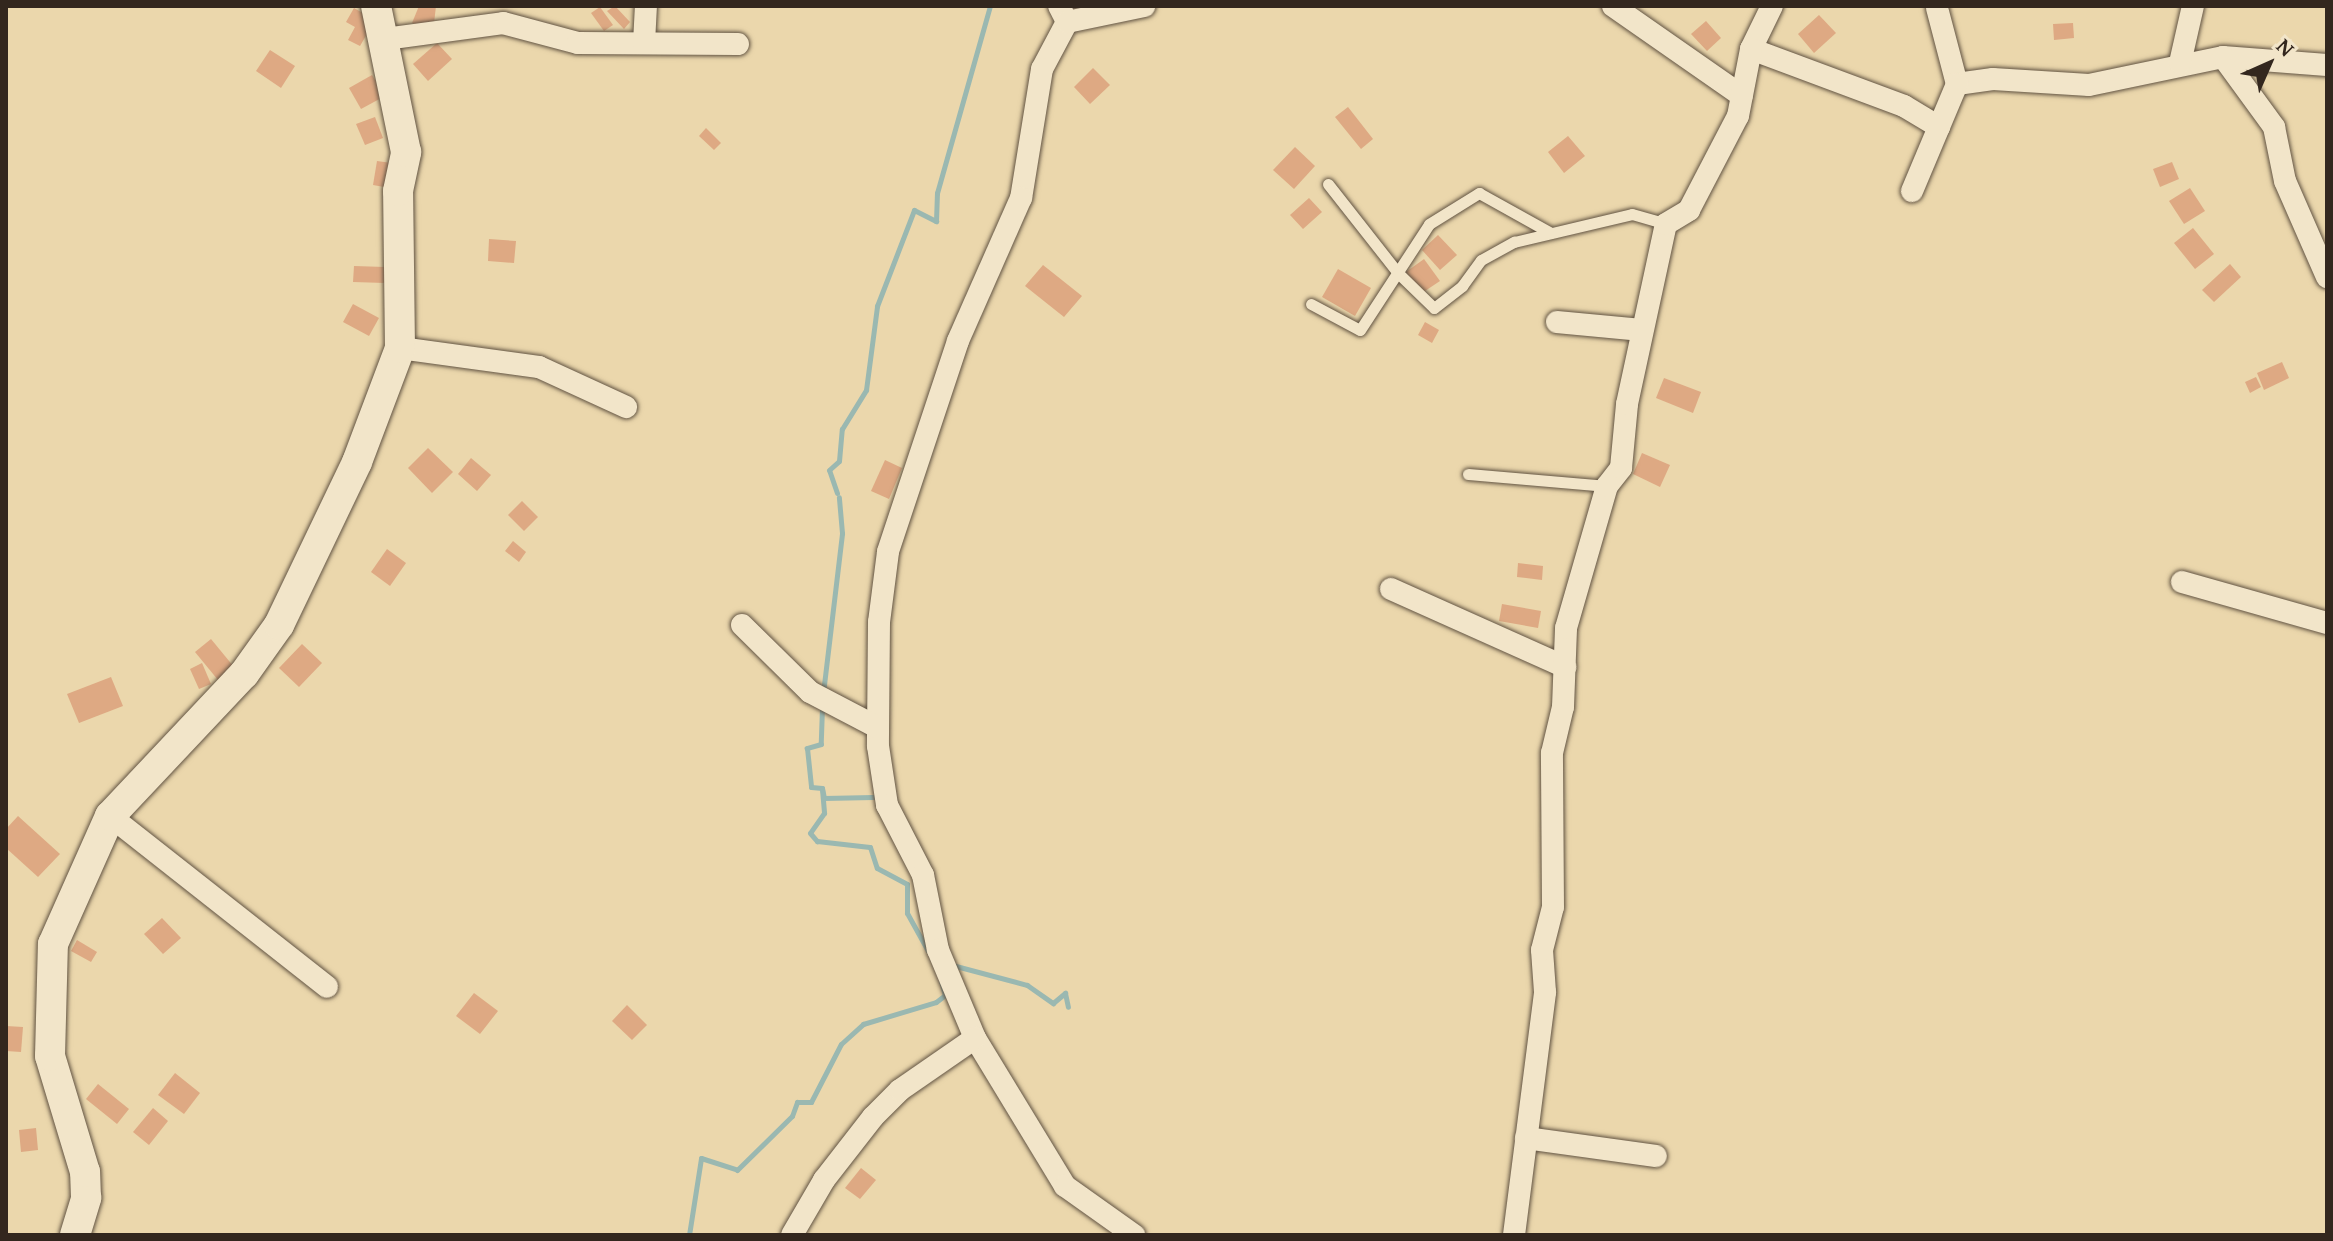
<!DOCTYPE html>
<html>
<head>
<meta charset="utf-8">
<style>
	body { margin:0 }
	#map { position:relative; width:2333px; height:1241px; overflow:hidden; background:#ebd7ac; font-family:"Gentium Book Plus",serif }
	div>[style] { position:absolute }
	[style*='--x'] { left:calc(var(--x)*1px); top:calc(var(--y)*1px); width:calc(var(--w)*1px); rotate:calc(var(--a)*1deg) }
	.stream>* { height:5px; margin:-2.5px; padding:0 2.5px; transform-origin:2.5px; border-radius:2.5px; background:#9ab8b1 }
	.building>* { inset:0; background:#dea983 }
	.roads { filter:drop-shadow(0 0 2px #615342) drop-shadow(0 0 2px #615342) }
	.lane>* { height:11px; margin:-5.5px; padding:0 5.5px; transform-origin:5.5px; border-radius:5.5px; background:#f2e5c9 }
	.street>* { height:22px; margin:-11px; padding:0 11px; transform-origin:11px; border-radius:11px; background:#f2e5c9 }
	.secondary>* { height:30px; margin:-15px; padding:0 15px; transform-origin:15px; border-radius:15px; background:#f2e5c9 }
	span { translate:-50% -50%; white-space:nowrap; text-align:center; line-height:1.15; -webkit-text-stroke:6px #f2e5c9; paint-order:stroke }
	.frame { position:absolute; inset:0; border:8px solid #33271e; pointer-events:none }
	.north { position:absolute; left:2229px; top:24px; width:80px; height:80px; -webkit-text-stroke:6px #f2e5c9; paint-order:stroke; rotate:45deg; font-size:22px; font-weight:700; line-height:32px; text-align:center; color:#33271e }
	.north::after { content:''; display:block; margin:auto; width:28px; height:36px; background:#33271e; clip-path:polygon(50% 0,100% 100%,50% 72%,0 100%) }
</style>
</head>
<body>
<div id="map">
	<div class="stream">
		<div style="--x:837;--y:493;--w:24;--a:-109"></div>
		<div style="--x:829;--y:470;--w:13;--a:-42"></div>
		<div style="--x:839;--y:461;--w:32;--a:-85"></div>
		<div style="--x:842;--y:429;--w:46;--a:-58.4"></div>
		<div style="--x:866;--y:390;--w:85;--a:-82.5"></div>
		<div style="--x:877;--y:306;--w:103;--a:-68.9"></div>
		<div style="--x:914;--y:210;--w:25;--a:27"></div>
		<div style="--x:936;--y:221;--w:28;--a:-88"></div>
		<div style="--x:937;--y:193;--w:194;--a:-74.2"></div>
		<div style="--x:823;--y:693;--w:161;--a:-83.2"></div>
		<div style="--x:842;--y:533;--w:36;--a:-95"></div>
		<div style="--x:822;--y:707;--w:37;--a:92"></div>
		<div style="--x:821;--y:744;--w:15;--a:164"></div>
		<div style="--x:807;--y:748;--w:39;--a:84"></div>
		<div style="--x:811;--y:787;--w:11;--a:5"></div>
		<div style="--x:822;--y:788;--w:10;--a:79"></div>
		<div style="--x:824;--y:798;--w:49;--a:-1.2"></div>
		<div style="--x:822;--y:789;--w:24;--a:85"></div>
		<div style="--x:824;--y:813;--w:24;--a:125"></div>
		<div style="--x:810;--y:833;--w:11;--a:49"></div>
		<div style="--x:817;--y:841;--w:53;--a:6.5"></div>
		<div style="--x:870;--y:847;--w:22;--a:72"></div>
		<div style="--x:877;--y:868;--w:34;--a:28"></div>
		<div style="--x:907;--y:884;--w:29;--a:90"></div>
		<div style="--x:907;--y:913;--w:43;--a:61.1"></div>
		<div style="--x:952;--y:965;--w:78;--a:14.9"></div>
		<div style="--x:1027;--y:985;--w:32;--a:35"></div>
		<div style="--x:1053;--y:1003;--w:16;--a:-40"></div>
		<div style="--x:1065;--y:993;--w:14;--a:78"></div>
		<div style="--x:689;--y:1235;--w:78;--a:-81.1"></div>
		<div style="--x:701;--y:1158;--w:38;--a:18"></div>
		<div style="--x:737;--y:1170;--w:77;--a:-44.5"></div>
		<div style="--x:792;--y:1116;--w:15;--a:-70"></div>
		<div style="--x:797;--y:1102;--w:14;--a:0"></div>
		<div style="--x:811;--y:1102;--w:65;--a:-62.7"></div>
		<div style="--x:841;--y:1044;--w:30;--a:-42"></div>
		<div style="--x:863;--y:1024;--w:76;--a:-16.8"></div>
		<div style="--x:936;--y:1002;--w:11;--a:-38"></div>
		<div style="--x:945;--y:995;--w:15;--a:-106"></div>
	</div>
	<div class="building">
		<div style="clip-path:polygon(419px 6px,436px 6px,433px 32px,412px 23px)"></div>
		<div style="clip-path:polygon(615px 6px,630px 22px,624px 29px,607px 11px)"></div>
		<div style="clip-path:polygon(600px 7px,613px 25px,604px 31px,591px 13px)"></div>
		<div style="clip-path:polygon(354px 8px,375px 20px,360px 46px,348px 40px,355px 27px,346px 22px)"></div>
		<div style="clip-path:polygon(1819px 15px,1836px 33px,1814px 53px,1798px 34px)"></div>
		<div style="clip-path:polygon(1706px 21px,1721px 38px,1707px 51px,1691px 34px)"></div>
		<div style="clip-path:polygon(2073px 23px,2074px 38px,2054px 40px,2053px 24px)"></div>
		<div style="clip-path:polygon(437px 43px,452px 59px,428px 81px,413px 64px)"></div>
		<div style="clip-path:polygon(270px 50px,295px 66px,281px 88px,256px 71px)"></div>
		<div style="clip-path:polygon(1093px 68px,1110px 85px,1090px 104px,1074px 87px)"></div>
		<div style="clip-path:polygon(372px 75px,385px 96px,361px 109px,349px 88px)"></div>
		<div style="clip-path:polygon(1348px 107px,1373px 139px,1361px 149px,1335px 117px)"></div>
		<div style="clip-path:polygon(375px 117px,383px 138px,365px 145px,356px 124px)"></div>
		<div style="clip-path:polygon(706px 128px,721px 143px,714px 150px,699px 136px)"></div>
		<div style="clip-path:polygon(1568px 136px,1585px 156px,1564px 173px,1548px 152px)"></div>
		<div style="clip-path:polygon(1295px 147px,1315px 166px,1294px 189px,1273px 170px)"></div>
		<div style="clip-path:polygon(377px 161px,399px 164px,395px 189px,373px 185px)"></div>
		<div style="clip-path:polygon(2172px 162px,2179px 179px,2160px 187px,2153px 169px)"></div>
		<div style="clip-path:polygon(2190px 188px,2205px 211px,2184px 224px,2169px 201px)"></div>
		<div style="clip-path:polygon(1309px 198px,1322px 212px,1303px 229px,1290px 215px)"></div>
		<div style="clip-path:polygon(2193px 228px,2214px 254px,2195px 269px,2174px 243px)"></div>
		<div style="clip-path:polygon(1438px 235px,1457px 255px,1440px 270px,1422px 250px)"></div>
		<div style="clip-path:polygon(489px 239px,516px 241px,514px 263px,488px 261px)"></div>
		<div style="clip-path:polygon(1424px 259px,1440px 281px,1422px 293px,1406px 272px)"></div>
		<div style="clip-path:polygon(2230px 264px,2241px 277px,2214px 302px,2202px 290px)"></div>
		<div style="clip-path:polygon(1043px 265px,1082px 296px,1064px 317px,1025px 286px)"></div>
		<div style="clip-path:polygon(354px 266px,385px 267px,385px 283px,353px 282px)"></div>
		<div style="clip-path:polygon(1338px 269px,1371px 288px,1355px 316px,1322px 297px)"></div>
		<div style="clip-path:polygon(353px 304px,379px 318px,369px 336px,343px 322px)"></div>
		<div style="clip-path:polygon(1425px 322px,1439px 330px,1432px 343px,1418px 335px)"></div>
		<div style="clip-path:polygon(2282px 362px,2289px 378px,2264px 390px,2257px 373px)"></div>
		<div style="clip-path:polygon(2256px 377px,2261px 387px,2250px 393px,2245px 382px)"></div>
		<div style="clip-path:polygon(1664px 378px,1701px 392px,1693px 413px,1656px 398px)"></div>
		<div style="clip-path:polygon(428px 448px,453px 472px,432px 493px,408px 468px)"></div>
		<div style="clip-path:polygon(1642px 453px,1670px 465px,1660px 487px,1633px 474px)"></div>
		<div style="clip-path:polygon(471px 458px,491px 475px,477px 491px,458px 474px)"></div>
		<div style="clip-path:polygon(885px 460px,902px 468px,889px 499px,871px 491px)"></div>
		<div style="clip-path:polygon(522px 501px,538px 517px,524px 531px,508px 515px)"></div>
		<div style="clip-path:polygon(513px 541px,526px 552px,519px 562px,505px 551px)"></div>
		<div style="clip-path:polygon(387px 549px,406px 563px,390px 586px,371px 572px)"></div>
		<div style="clip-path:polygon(1518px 563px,1543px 566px,1542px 580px,1517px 577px)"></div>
		<div style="clip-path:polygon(1502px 604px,1541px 611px,1538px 628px,1499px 621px)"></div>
		<div style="clip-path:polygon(211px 639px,234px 667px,218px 680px,195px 652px)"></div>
		<div style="clip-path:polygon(302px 644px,322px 663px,299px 687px,279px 668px)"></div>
		<div style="clip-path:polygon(202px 663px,211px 684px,199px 689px,190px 669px)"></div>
		<div style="clip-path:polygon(111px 677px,123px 706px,79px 723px,67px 694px)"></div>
		<div style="clip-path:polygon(18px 816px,60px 854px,38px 877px,6px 848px,6px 829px)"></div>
		<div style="clip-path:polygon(162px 918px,181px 938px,163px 954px,144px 934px)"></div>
		<div style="clip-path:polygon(77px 940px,97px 952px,91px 962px,71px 951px)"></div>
		<div style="clip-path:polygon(474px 993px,498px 1011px,480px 1034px,456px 1016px)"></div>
		<div style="clip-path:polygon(627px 1005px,647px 1025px,632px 1040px,612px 1021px)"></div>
		<div style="clip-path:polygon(6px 1026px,23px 1027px,21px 1052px,6px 1051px)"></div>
		<div style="clip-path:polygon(175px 1073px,200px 1093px,184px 1114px,158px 1095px)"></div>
		<div style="clip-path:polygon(98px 1084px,129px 1109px,117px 1124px,86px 1099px)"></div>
		<div style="clip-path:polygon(153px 1108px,168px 1121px,149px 1145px,133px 1132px)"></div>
		<div style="clip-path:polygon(36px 1128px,38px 1150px,21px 1152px,19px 1130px)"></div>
		<div style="clip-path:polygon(861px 1168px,876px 1180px,860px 1199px,845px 1188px)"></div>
	</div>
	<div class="roads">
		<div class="lane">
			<div style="--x:1328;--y:184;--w:113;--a:51.8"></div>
			<div style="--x:1398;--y:273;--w:50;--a:44.2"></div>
			<div style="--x:1434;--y:308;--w:36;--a:-38"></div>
			<div style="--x:1462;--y:286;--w:32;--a:-54"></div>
			<div style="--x:1481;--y:260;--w:38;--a:-29"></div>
			<div style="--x:1514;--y:242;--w:121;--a:-13.3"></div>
			<div style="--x:1632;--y:214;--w:35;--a:16"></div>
			<div style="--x:1311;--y:304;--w:55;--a:28"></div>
			<div style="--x:1360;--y:330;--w:126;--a:-56.9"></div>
			<div style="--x:1429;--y:224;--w:59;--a:-31.8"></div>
			<div style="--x:1479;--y:193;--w:82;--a:29.1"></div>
			<div style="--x:1468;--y:474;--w:140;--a:4.9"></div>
		</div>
		<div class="street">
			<div style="--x:1059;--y:6;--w:18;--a:63"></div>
			<div style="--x:1067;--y:22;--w:53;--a:118"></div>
			<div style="--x:1042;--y:69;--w:131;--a:99.2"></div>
			<div style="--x:1021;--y:198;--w:156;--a:113.8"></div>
			<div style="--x:958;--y:341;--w:222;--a:108.4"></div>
			<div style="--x:888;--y:552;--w:71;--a:97.3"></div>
			<div style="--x:879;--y:622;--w:124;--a:90.5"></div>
			<div style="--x:878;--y:746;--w:60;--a:81.3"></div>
			<div style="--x:887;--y:805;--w:79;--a:62.8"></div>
			<div style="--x:923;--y:875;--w:76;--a:78.7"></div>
			<div style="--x:938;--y:950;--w:95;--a:67.2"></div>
			<div style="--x:975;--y:1038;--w:173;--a:58.7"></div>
			<div style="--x:1065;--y:1186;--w:85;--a:35.4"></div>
			<div style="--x:1613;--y:6;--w:157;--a:34.9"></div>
			<div style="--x:1772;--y:6;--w:48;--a:116"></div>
			<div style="--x:1751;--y:49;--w:163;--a:20.4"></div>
			<div style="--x:1904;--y:106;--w:41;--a:31"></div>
			<div style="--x:1937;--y:8;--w:79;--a:75.3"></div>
			<div style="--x:1957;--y:84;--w:36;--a:-8"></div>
			<div style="--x:1993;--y:79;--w:96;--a:3.6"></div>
			<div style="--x:2089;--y:85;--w:137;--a:-11.8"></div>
			<div style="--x:2223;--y:57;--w:104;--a:4.4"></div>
			<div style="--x:1067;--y:22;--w:79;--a:-11.7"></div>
			<div style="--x:385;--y:39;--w:119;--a:-7.7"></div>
			<div style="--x:503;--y:23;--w:78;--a:14.9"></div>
			<div style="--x:578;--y:43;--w:160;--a:0.4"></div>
			<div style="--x:644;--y:43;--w:37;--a:-87"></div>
			<div style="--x:2223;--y:57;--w:87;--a:53.9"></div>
			<div style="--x:2274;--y:127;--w:55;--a:78.5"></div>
			<div style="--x:2285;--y:181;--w:105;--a:66.4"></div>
			<div style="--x:2180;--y:63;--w:58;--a:-77.2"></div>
			<div style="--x:1912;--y:191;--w:116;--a:-67.2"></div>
			<div style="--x:1557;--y:322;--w:85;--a:5.4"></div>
			<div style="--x:400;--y:348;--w:140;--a:7.8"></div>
			<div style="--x:539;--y:367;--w:96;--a:24.7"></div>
			<div style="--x:2182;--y:582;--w:151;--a:15.8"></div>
			<div style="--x:1391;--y:589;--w:191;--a:24.1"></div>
			<div style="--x:742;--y:625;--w:95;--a:44.6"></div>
			<div style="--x:810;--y:692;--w:76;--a:27.6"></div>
			<div style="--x:110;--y:816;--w:276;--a:38.2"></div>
			<div style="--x:1526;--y:1138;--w:131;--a:7.9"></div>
			<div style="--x:792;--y:1235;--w:64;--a:-59.8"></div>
			<div style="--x:824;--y:1180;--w:80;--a:-52.1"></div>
			<div style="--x:873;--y:1117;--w:38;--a:-45"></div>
			<div style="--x:900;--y:1090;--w:91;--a:-34.7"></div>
			<div style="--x:1514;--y:1235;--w:245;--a:-82.7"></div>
			<div style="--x:1545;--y:992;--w:42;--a:-94.1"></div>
			<div style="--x:1542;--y:950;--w:44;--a:-75.7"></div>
			<div style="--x:1553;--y:907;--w:154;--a:-90.4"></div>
			<div style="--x:1552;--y:753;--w:47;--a:-76.6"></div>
			<div style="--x:1563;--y:707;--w:79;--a:-87.8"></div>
			<div style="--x:1566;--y:628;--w:148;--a:-73.9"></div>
			<div style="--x:1607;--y:486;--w:23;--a:-52"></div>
			<div style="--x:1621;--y:468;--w:64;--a:-84.6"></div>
			<div style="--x:1627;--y:404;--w:184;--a:-77.8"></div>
			<div style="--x:1666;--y:224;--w:27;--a:-31"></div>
			<div style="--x:1689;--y:210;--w:106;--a:-62.5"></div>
			<div style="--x:1738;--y:116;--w:68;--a:-79"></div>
		</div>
		<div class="secondary">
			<div style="--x:75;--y:1235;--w:39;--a:-73"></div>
			<div style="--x:86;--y:1198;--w:26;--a:-92"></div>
			<div style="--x:85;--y:1172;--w:121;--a:-106.8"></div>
			<div style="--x:50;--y:1056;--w:112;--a:-88.5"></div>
			<div style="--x:53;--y:944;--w:140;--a:-66"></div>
			<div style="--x:110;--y:816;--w:195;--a:-46.7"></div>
			<div style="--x:244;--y:674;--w:60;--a:-54.5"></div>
			<div style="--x:279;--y:625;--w:181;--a:-64.4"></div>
			<div style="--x:357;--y:462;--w:122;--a:-69.3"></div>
			<div style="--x:400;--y:348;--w:157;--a:-90.7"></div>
			<div style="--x:398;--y:191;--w:40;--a:-78"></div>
			<div style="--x:406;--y:152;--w:149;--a:-101.6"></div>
		</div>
	</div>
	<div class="frame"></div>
	<div class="north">N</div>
</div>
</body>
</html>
